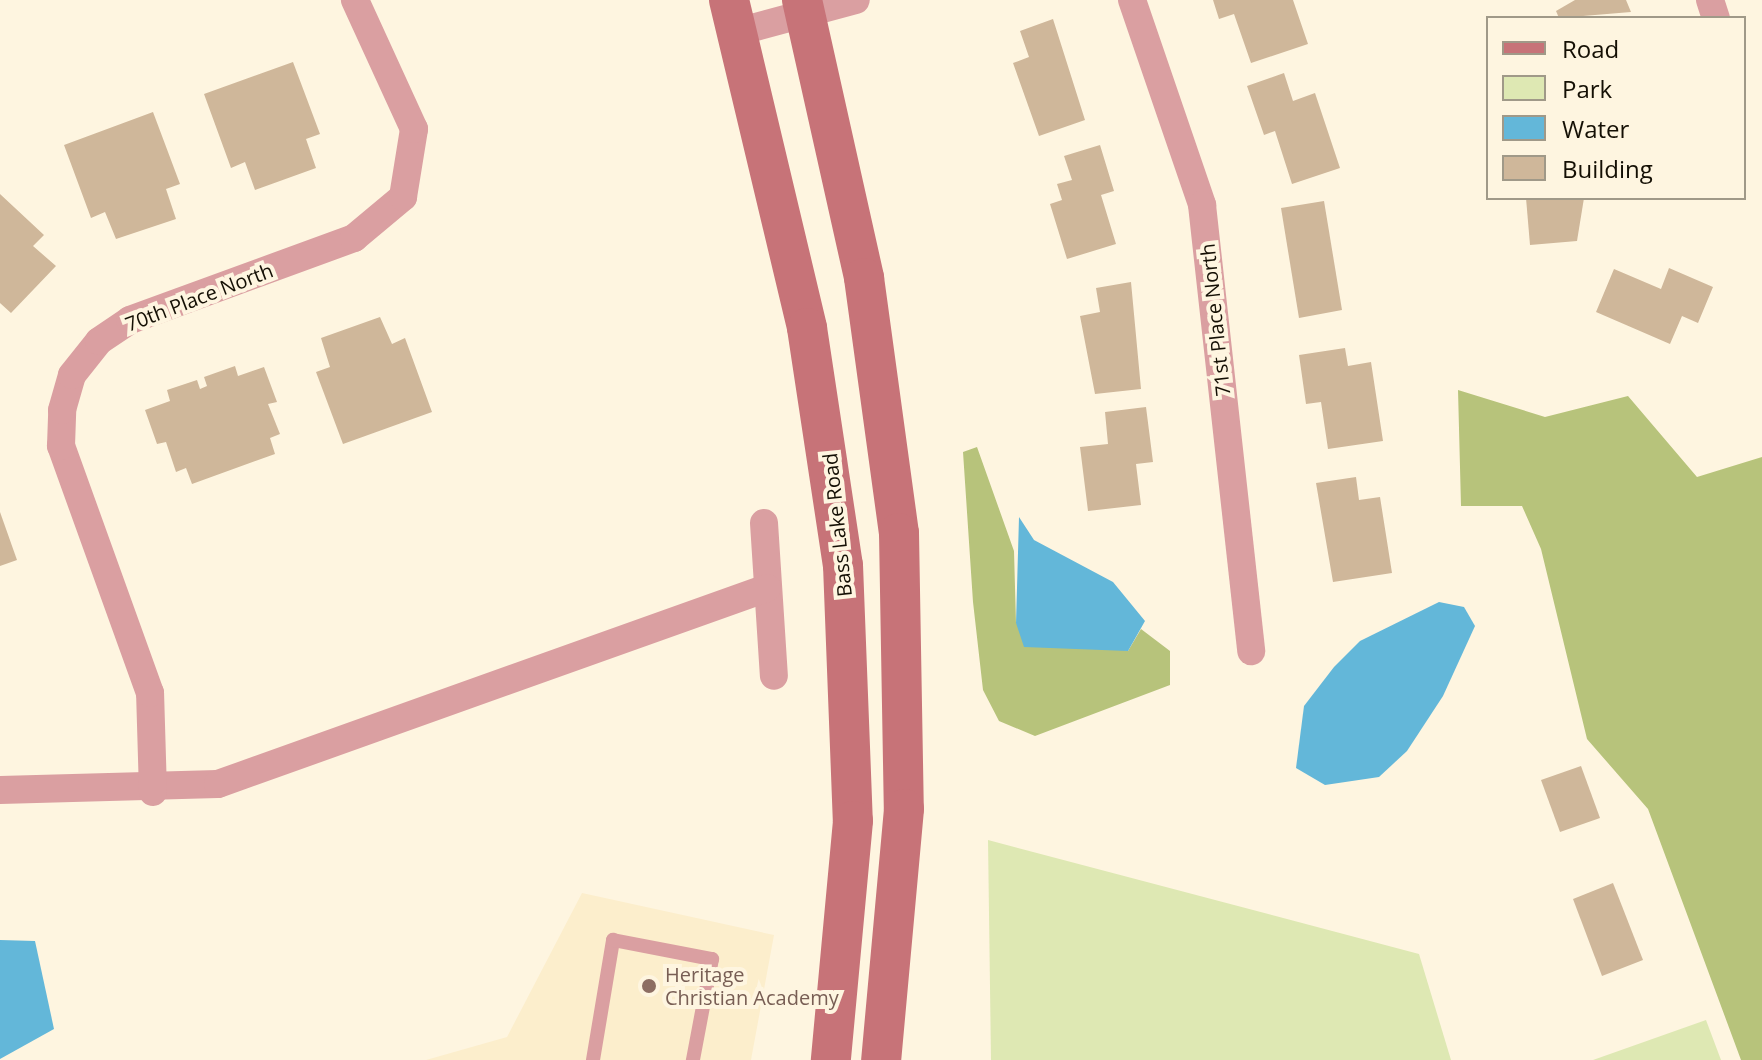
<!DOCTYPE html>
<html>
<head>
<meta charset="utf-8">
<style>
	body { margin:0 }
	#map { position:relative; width:1762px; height:1060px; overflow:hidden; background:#fef5e0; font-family:"Open Sans",sans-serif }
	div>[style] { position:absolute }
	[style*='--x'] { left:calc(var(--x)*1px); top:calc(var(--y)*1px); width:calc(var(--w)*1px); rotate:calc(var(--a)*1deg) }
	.built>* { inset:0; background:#fceecc }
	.green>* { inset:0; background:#dee8b3 }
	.forest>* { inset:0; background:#b7c37b }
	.water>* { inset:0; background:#63b7d9 }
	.building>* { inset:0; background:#cfb79a }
	.service>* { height:14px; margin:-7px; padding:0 7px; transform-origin:7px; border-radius:7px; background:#da9fa1 }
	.minor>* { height:28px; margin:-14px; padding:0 14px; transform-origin:14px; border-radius:14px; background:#da9fa1 }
	.secondary>* { height:40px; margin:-20px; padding:0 20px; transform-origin:20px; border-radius:20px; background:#c77378 }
	.dots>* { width:22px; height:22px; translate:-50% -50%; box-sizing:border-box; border:4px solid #fef5e0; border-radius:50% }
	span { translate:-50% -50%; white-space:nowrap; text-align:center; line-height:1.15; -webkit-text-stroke:8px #fef5e0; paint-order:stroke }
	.street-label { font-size:20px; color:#140f04 }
	.education-label { font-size:20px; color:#785e54 }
	.left { translate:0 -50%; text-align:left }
	.legend { position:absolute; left:1486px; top:16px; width:260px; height:184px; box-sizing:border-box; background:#fef5e0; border:2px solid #a09988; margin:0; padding:10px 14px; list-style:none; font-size:24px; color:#140f04 }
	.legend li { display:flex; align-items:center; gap:16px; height:40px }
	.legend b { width:40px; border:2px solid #a09988 }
</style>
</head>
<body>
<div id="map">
	<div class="built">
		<div style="clip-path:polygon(582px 893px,774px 935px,751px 1060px,426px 1060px,507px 1037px)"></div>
	</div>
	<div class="green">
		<div style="clip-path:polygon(988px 840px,1419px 954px,1451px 1060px,991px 1060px)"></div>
		<div style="clip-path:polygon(1706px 1020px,1721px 1060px,1593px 1060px)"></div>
	</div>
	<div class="forest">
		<div style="clip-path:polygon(1458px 390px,1545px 417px,1628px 396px,1697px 477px,1762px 457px,1762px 1060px,1741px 1060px,1648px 809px,1587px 739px,1541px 549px,1522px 506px,1461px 506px)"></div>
		<div style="clip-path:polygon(977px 447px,1014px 551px,1016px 623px,1128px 651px,1141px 629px,1170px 651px,1170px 685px,1035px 736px,999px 721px,983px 690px,973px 602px,963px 452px)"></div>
	</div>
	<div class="water">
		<div style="clip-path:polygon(1019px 517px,1034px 540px,1113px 582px,1145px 621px,1128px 651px,1024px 647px,1016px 623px)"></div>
		<div style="clip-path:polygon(1439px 602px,1464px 607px,1475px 626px,1443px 696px,1407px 751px,1379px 777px,1325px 785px,1296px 768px,1304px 706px,1334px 667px,1360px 641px)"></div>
		<div style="clip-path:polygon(0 940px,35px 941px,54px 1029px,0 1059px)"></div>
	</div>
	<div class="building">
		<div style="clip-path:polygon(1213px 0,1293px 0,1308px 44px,1251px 63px,1234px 14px,1219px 19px)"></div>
		<div style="clip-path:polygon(1575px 0,1626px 0,1631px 12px,1559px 18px,1556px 11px)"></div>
		<div style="clip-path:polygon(1053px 19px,1085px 120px,1039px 136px,1013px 63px,1029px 57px,1020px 31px)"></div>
		<div style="clip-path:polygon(293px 62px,320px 134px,306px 139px,316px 168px,255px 190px,245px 162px,231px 168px,204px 94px)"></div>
		<div style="clip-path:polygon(1284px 73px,1293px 101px,1315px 93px,1340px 168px,1292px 184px,1275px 131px,1264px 135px,1247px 86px)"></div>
		<div style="clip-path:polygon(153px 112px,180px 184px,166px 189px,176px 219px,116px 239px,105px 212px,91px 218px,64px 145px)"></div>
		<div style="clip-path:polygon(1100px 145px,1114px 191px,1101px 195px,1116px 244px,1067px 259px,1050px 204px,1062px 200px,1057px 184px,1072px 180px,1064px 156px)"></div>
		<div style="clip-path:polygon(0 194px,44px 235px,33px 246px,56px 266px,11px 313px,0 303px)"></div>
		<div style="clip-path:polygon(1526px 198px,1584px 198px,1577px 241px,1530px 245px)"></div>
		<div style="clip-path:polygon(1324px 201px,1342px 310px,1299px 318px,1281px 208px)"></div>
		<div style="clip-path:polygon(1669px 268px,1713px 287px,1698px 323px,1682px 316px,1670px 344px,1596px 312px,1614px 269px,1661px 289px)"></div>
		<div style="clip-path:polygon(1131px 282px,1141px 389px,1095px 394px,1080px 316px,1100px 312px,1096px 288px)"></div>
		<div style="clip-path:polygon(380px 317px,392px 344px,405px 338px,432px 412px,343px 444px,316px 372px,330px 367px,321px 338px)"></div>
		<div style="clip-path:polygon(1345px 348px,1348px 366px,1371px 362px,1383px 441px,1328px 449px,1321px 402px,1306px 404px,1299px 355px)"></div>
		<div style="clip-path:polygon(235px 366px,238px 376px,264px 367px,277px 402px,268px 404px,280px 434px,270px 438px,275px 454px,192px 484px,186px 468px,176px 472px,166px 442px,157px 444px,145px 410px,170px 401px,167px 390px,197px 380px,200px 389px,207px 386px,204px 377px)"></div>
		<div style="clip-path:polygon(1146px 407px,1153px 462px,1136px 464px,1141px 505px,1088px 511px,1080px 447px,1108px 444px,1105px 412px)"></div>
		<div style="clip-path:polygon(1356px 477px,1359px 500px,1380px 497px,1392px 573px,1333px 582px,1316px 483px)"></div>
		<div style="clip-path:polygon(0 512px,17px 560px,0 566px)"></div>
		<div style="clip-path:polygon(1581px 766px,1600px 818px,1560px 832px,1541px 780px)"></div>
		<div style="clip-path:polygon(1613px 883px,1643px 960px,1602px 976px,1573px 899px)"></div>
	</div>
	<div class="service">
		<div style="--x:593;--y:1060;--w:122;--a:-80.5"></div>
		<div style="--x:613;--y:940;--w:101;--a:10.9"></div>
		<div style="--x:712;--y:959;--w:103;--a:100.7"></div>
	</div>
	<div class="minor">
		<div style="--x:1132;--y:0;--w:217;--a:71.1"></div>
		<div style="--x:1202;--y:205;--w:449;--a:83.7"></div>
		<div style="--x:1710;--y:0;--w:19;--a:72"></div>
		<div style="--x:737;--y:32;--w:123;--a:-15.1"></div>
		<div style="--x:764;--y:523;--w:153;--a:86.3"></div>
		<div style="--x:0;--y:790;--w:218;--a:-1.6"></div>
		<div style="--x:218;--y:784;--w:583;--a:-19.65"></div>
		<div style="--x:153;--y:792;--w:99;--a:-91.7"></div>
		<div style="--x:150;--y:693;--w:263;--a:-109.8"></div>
		<div style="--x:61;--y:446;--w:36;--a:-88"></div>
		<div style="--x:62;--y:410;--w:36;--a:-74"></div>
		<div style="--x:72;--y:375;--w:43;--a:-51.5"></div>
		<div style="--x:99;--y:341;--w:37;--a:-34"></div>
		<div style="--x:130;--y:320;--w:239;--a:-20.1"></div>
		<div style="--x:354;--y:238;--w:64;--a:-39.9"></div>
		<div style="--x:403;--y:197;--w:69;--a:-80.8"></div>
		<div style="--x:414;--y:129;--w:142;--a:-114.6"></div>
	</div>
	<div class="secondary">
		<div style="--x:729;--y:0;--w:337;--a:76.6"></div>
		<div style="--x:807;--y:328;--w:240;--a:81.4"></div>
		<div style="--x:843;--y:565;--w:256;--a:87.8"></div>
		<div style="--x:853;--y:821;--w:240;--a:95.3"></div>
		<div style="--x:802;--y:0;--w:285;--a:77.4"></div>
		<div style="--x:864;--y:278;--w:257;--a:82.2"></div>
		<div style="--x:899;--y:533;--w:276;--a:89"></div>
		<div style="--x:904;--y:809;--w:252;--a:95.2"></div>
	</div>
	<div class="dots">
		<div style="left:649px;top:986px;background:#8d6e63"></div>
	</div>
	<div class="street-label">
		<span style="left:199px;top:297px;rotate:-21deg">70th Place North</span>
		<span style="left:1215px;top:320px;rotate:-96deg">71st Place North</span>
		<span style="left:837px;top:525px;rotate:-96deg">Bass Lake Road</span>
	</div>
	<div class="education-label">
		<span class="left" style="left:665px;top:986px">Heritage<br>Christian Academy</span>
	</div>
	<ul class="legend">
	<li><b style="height:10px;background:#c77378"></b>Road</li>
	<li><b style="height:22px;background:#dee8b3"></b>Park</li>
	<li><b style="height:22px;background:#63b7d9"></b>Water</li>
	<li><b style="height:22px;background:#cfb79a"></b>Building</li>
	</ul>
</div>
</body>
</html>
